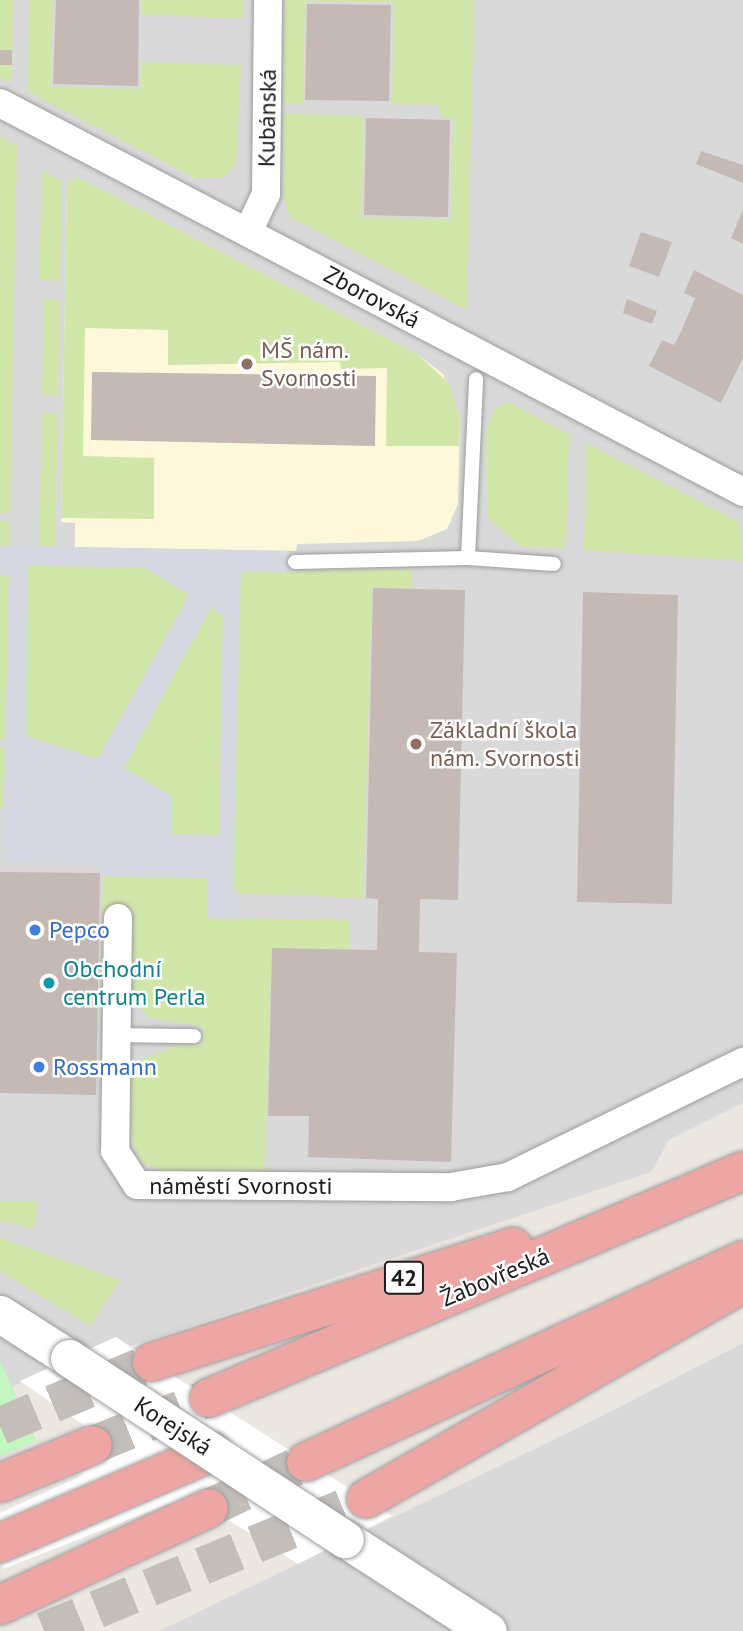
<!DOCTYPE html>
<html>
<head>
<meta charset="utf-8">
<style>
	body { margin:0 }
	#map { position:relative; width:743px; height:1631px; overflow:hidden; background:#ede7e2; font-family:"PT Sans",sans-serif }
	div>[style] { position:absolute }
	[style*='--x'] { left:calc(var(--x)*1px); top:calc(var(--y)*1px); width:calc(var(--w)*1px); rotate:calc(var(--a)*1deg) }
	.residential>* { inset:0; background:#dad9d9 }
	.education>* { inset:0; background:#fef8da }
	.grass>* { inset:0; background:#d1e6a9 }
	.park>* { inset:0; background:#c4f7bf }
	.plaza>* { inset:0; background:#d6d8e2 }
	.pier>* { inset:0; background:#fff }
	.building>* { inset:0; background:#c4b9b5 }
	.trunk-tunnel>* { height:38px; margin-top:-19px; transform-origin:0; background:repeating-linear-gradient(90deg,#c3beba 0 38px,transparent 0 57px) }
	.roads { filter:drop-shadow(0 0 2px #9d9d9d) drop-shadow(0 0 2px #9d9d9d) }
	.service>* { height:14px; margin:-7px; padding:0 7px; transform-origin:7px; border-radius:7px; background:#fff }
	.minor>* { height:28px; margin:-14px; padding:0 14px; transform-origin:14px; border-radius:14px; background:#fff }
	.tertiary>* { height:37px; margin:-18.5px; padding:0 18.5px; transform-origin:18.5px; border-radius:18.5px; background:#fff }
	.trunk>* { height:38px; margin:-19px; padding:0 19px; transform-origin:19px; border-radius:19px; background:#eda6a3 }
	.bridges { filter:drop-shadow(0 0 2px #9d9d9d) drop-shadow(0 0 2px #9d9d9d) }
	.tertiary-bridge>* { height:37px; margin:-18.5px; padding:0 18.5px; transform-origin:18.5px; border-radius:18.5px; background:#fff }
	.dots>* { width:19px; height:19px; translate:-50% -50%; box-sizing:border-box; border:4px solid #fff; border-radius:50% }
	span { translate:-50% -50%; white-space:nowrap; text-align:center; line-height:1.15; -webkit-text-stroke:5px #fff; paint-order:stroke }
	.shield-label span { padding:2px 5px; background:#fff; border:2px solid; border-radius:5px; -webkit-text-stroke-width:0 }
	.shield-label { font-size:23px; color:#1c1c1c; font-weight:700 }
	.street-label { font-size:24px; color:#1c1c1c }
	.education-label { font-size:24px; color:#785e54 }
	.left { translate:0 -50%; text-align:left }
	.shop-label { font-size:24px; color:#366cbe }
	.culture-label { font-size:24px; color:#0d838f }
</style>
</head>
<body>
<div id="map">
	<div class="residential">
		<div style="clip-path:polygon(0 0,743px 0,743px 1103px,669px 1140px,651px 1172px,130px 1346px,116px 1337px,69px 1358px,12px 1387px,36px 1441px,0 1457px)"></div>
		<div style="clip-path:polygon(743px 1343px,743px 1631px,159px 1631px,598px 1418px)"></div>
	</div>
	<div class="education">
		<div style="clip-path:polygon(77px 177px,417px 354px,443px 374px,460px 419px,458px 504px,447px 529px,418px 541px,297px 544px,296px 551px,75px 547px,75px 523px,61px 522px,67px 184px)"></div>
	</div>
	<div class="grass">
		<div style="clip-path:polygon(0 0,13px 0,12px 83px,0 77px)"></div>
		<div style="clip-path:polygon(29px 0,53px 0,51px 87px,140px 89px,141px 62px,241px 65px,236px 165px,224px 177px,195px 178px,28px 92px)"></div>
		<div style="clip-path:polygon(142px 0,243px 0,243px 18px,142px 15px)"></div>
		<div style="clip-path:polygon(285px 0,474px 0,467px 310px,290px 217px,283px 195px,283px 113px,363px 116px,362px 218px,451px 219px,453px 118px,441px 117px,440px 105px,392px 104px,394px 2px,305px 1px,303px 104px,283px 104px)"></div>
		<div style="clip-path:polygon(0 137px,17px 146px,10px 513px,0 513px)"></div>
		<div style="clip-path:polygon(42px 170px,62px 180px,60px 281px,39px 280px)"></div>
		<div style="clip-path:polygon(77px 177px,417px 354px,449px 383px,460px 419px,459px 446px,386px 446px,387px 368px,341px 369px,340px 362px,168px 365px,168px 330px,85px 328px,83px 456px,154px 458px,154px 519px,61px 518px,67px 184px)"></div>
		<div style="clip-path:polygon(44px 299px,60px 299px,58px 396px,42px 395px)"></div>
		<div style="clip-path:polygon(508px 402px,569px 434px,566px 548px,520px 546px,487px 517px,486px 430px,495px 409px)"></div>
		<div style="clip-path:polygon(42px 413px,58px 414px,55px 546px,39px 546px)"></div>
		<div style="clip-path:polygon(586px 443px,739px 522px,743px 561px,584px 550px)"></div>
		<div style="clip-path:polygon(0 521px,10px 521px,9px 546px,0 546px)"></div>
		<div style="clip-path:polygon(27px 565px,145px 568px,190px 595px,98px 760px,26px 736px)"></div>
		<div style="clip-path:polygon(411px 569px,412px 588px,372px 587px,363px 898px,233px 893px,241px 571px)"></div>
		<div style="clip-path:polygon(0 575px,9px 575px,6px 739px,0 739px)"></div>
		<div style="clip-path:polygon(211px 607px,223px 616px,219px 835px,171px 834px,123px 768px)"></div>
		<div style="clip-path:polygon(0 748px,5px 748px,4px 808px,0 808px)"></div>
		<div style="clip-path:polygon(103px 876px,208px 878px,208px 918px,350px 920px,349px 950px,272px 948px,264px 1180px,177px 1178px,141px 1162px,123px 1123px,124px 1096px,143px 1059px,177px 1045px,203px 1045px,204px 1027px,149px 1018px,134px 1000px,126px 971px,100px 1019px)"></div>
		<div style="clip-path:polygon(0 1201px,38px 1201px,34px 1229px,0 1221px)"></div>
		<div style="clip-path:polygon(0 1238px,120px 1280px,90px 1326px,0 1271px)"></div>
	</div>
	<div class="park">
		<div style="clip-path:polygon(0 1361px,36px 1441px,0 1456px)"></div>
	</div>
	<div class="plaza">
		<div style="clip-path:polygon(evenodd,0 546px,296px 551px,292px 572px,240px 572px,233px 892px,239px 891px,241px 919px,207px 918px,208px 878px,103px 876px,100px 865px,3px 862px,9px 576px,0 575px,0 546px,27px 565px,145px 568px,189px 595px,98px 759px,26px 736px,27px 565px,0 546px,211px 607px,223px 616px,219px 835px,171px 834px,172px 796px,124px 768px,211px 607px)"></div>
	</div>
	<div class="pier">
		<div style="clip-path:polygon(116px 1337px,152px 1362px,392px 1516px,298px 1564px,216px 1512px,168px 1504px,3px 1569px,0 1513px,79px 1477px,90px 1465px,92px 1439px,85px 1426px,20px 1381px)"></div>
	</div>
	<div class="building">
		<div style="clip-path:polygon(56px 0,139px 0,138px 86px,53px 84px)"></div>
		<div style="clip-path:polygon(307px 4px,391px 5px,389px 101px,305px 100px)"></div>
		<div style="clip-path:polygon(0 50px,12px 50px,12px 65px,0 65px)"></div>
		<div style="clip-path:polygon(366px 118px,450px 120px,448px 217px,364px 215px)"></div>
		<div style="clip-path:polygon(701px 151px,743px 165px,743px 183px,696px 164px)"></div>
		<div style="clip-path:polygon(743px 210px,743px 244px,731px 238px)"></div>
		<div style="clip-path:polygon(641px 232px,672px 242px,659px 277px,629px 266px)"></div>
		<div style="clip-path:polygon(694px 270px,743px 295px,743px 358px,721px 403px,649px 366px,662px 340px,674px 345px,681px 332px,695px 298px,684px 293px)"></div>
		<div style="clip-path:polygon(627px 299px,657px 311px,652px 324px,623px 313px)"></div>
		<div style="clip-path:polygon(92px 372px,376px 376px,375px 446px,91px 440px)"></div>
		<div style="clip-path:polygon(373px 588px,465px 590px,458px 900px,420px 899px,419px 952px,457px 953px,451px 1162px,308px 1157px,309px 1116px,268px 1116px,272px 948px,377px 950px,378px 899px,366px 898px)"></div>
		<div style="clip-path:polygon(583px 592px,678px 595px,672px 904px,577px 902px)"></div>
		<div style="clip-path:polygon(0 872px,100px 873px,96px 1095px,0 1093px)"></div>
	</div>
	<div class="trunk-tunnel">
		<div style="--x:0;--y:1426;--w:165;--a:-22.8"></div>
		<div style="--x:93;--y:1445;--w:125;--a:-22.1"></div>
		<div style="--x:209;--y:1508;--w:107;--a:-25.4"></div>
		<div style="--x:44;--y:1631;--w:348;--a:-22.3"></div>
	</div>
	<div class="roads">
		<div class="service">
			<div style="--x:468;--y:558;--w:86;--a:4"></div>
			<div style="--x:295;--y:562;--w:173;--a:-1.3"></div>
			<div style="--x:468;--y:558;--w:179;--a:-87.4"></div>
			<div style="--x:118;--y:1035;--w:76;--a:0.8"></div>
		</div>
		<div class="minor">
			<div style="--x:0;--y:103;--w:839;--a:27.63"></div>
			<div style="--x:248;--y:232;--w:42;--a:-64.7"></div>
			<div style="--x:266;--y:194;--w:194;--a:-89.4"></div>
			<div style="--x:118;--y:918;--w:233;--a:90.7"></div>
			<div style="--x:115;--y:1151;--w:40;--a:57.1"></div>
			<div style="--x:137;--y:1185;--w:314;--a:0.4"></div>
			<div style="--x:451;--y:1187;--w:58;--a:-10"></div>
			<div style="--x:508;--y:1177;--w:262;--a:-26.1"></div>
		</div>
		<div class="tertiary">
			<div style="--x:0;--y:1314;--w:82;--a:32.5"></div>
			<div style="--x:345;--y:1539;--w:170;--a:32.8"></div>
		</div>
		<div class="trunk">
			<div style="--x:152;--y:1362;--w:379;--a:-17.7"></div>
			<div style="--x:209;--y:1398;--w:580;--a:-23.03"></div>
			<div style="--x:306;--y:1462;--w:481;--a:-24.8"></div>
			<div style="--x:0;--y:1483;--w:100;--a:-22.2"></div>
			<div style="--x:366;--y:1499;--w:434;--a:-29.8"></div>
			<div style="--x:0;--y:1543;--w:231;--a:-23.2"></div>
			<div style="--x:0;--y:1605;--w:230;--a:-24.9"></div>
		</div>
	</div>
	<div class="bridges">
		<div class="tertiary-bridge">
			<div style="--x:69;--y:1358;--w:330;--a:33.3"></div>
		</div>
	</div>
	<div class="dots">
		<div style="left:247px;top:364px;background:#8d6e63"></div>
		<div style="left:416px;top:744px;background:#8d6e63"></div>
		<div style="left:35px;top:930px;background:#3f7fe0"></div>
		<div style="left:49px;top:983px;background:#0f9aa8"></div>
		<div style="left:39px;top:1067px;background:#3f7fe0"></div>
	</div>
	<div class="shield-label">
		<span style="left:404px;top:1278px">42</span>
	</div>
	<div class="street-label">
		<span style="left:267px;top:118px;rotate:-89deg">Kubánská</span>
		<span style="left:372px;top:297px;rotate:28deg">Zborovská</span>
		<span style="left:241px;top:1186px">náměstí Svornosti</span>
		<span style="left:495px;top:1277px;rotate:-23deg">Žabovřeská</span>
		<span style="left:173px;top:1426px;rotate:33deg">Korejská</span>
	</div>
	<div class="education-label">
		<span class="left" style="left:261px;top:364px">MŠ nám.<br>Svornosti</span>
		<span class="left" style="left:430px;top:744px">Základní škola<br>nám. Svornosti</span>
	</div>
	<div class="shop-label">
		<span class="left" style="left:49px;top:930px">Pepco</span>
		<span class="left" style="left:53px;top:1067px">Rossmann</span>
	</div>
	<div class="culture-label">
		<span class="left" style="left:63px;top:983px">Obchodní<br>centrum Perla</span>
	</div>
</div>
</body>
</html>
